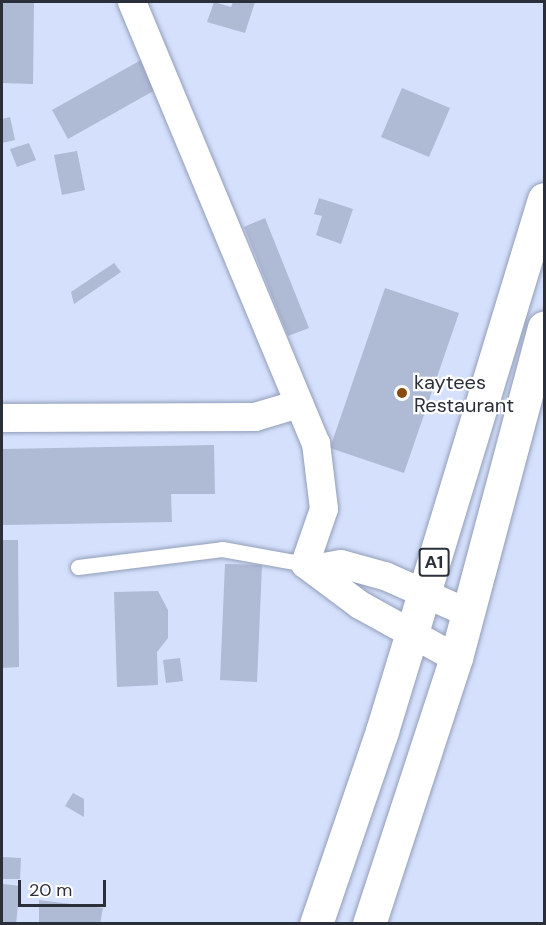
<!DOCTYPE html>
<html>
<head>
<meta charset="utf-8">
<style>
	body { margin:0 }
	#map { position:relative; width:546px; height:925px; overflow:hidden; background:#d4e0fc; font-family:"DM Sans",sans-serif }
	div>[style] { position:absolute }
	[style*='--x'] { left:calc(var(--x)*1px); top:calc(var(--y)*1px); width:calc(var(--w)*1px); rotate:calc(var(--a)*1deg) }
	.building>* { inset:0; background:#afbad5 }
	.roads { filter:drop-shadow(0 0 2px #929db7) drop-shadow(0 0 2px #929db7) }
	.service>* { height:15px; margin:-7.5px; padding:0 7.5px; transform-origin:7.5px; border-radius:7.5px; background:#fff }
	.minor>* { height:28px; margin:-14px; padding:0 14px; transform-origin:14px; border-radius:14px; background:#fff }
	.trunk>* { height:33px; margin:-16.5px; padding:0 16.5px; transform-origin:16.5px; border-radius:16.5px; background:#fff }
	.dots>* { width:16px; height:16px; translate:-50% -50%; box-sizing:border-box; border:3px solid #fff; border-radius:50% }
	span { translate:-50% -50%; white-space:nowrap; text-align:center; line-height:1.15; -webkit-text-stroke:4.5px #fff; paint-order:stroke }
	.shield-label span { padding:2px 4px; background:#fff; border:2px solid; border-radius:4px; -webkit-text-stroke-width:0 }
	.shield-label { font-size:18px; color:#2a2f39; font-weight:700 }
	.poi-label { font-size:20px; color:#2a2f39 }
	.left { translate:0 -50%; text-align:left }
	.frame { position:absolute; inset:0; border:3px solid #2a2f39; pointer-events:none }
	.scale { position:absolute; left:18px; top:880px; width:88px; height:27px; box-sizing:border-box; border:3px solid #2a2f39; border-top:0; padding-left:8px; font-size:18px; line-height:21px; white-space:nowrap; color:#2a2f39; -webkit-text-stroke:4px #fff; paint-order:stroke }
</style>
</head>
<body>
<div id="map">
	<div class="building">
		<div style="clip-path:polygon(2px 2px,34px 2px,33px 84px,2px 83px)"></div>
		<div style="clip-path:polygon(214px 2px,231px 7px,233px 2px,255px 2px,245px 33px,207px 22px)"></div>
		<div style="clip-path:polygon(141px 60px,157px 89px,68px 139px,52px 110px)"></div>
		<div style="clip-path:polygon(402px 88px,450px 108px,429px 157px,381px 137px)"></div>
		<div style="clip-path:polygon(10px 117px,15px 140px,2px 143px,2px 119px)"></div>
		<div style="clip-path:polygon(29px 143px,36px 160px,17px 167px,10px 149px)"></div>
		<div style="clip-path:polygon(77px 151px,85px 190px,62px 195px,54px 155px)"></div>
		<div style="clip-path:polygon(319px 198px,353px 209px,341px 244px,316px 235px,322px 216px,314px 214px)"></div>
		<div style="clip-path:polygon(265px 218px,309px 328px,288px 336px,244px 227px)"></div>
		<div style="clip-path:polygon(114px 263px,121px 272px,74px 304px,71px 292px)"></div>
		<div style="clip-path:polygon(385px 288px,459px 313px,404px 473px,330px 448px)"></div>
		<div style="clip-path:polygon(214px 445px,215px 494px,171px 494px,172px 522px,2px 525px,2px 449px)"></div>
		<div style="clip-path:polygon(2px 540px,18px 540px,19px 667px,2px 668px)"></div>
		<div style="clip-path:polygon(225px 564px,262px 565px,257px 682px,220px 680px)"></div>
		<div style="clip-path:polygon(158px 591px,168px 610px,168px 638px,157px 652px,158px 685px,117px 687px,114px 592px)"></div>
		<div style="clip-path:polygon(180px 658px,183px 681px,166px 683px,163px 660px)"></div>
		<div style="clip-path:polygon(73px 793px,84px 799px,84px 817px,65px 806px)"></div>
		<div style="clip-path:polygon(2px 857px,21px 858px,20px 879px,2px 879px)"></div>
		<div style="clip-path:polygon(3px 884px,20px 886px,16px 924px,2px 924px)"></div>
		<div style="clip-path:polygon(39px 900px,103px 908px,100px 924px,39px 924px)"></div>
	</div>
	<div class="roads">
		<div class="service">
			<div style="--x:78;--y:567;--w:145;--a:-7.1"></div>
			<div style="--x:222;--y:549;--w:84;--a:10.2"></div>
		</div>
		<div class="minor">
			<div style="--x:132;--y:2;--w:478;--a:67.4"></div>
			<div style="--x:316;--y:443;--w:66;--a:83.1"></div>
			<div style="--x:324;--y:509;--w:58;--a:109.1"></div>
			<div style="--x:305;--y:564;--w:69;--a:36.7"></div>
			<div style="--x:360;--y:605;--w:110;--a:28.9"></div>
			<div style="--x:2;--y:418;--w:253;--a:-0.2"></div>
			<div style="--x:255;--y:417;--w:46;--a:-16.5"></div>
			<div style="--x:313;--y:569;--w:28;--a:-10"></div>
			<div style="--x:341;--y:564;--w:46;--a:15.3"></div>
			<div style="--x:385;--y:576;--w:91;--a:24"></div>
		</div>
		<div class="trunk">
			<div style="--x:316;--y:924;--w:204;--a:-71.1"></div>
			<div style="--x:382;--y:731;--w:556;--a:-73.06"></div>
			<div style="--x:369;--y:924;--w:280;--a:-71.9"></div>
			<div style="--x:456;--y:658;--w:342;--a:-75.1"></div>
		</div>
	</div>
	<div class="dots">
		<div style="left:402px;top:393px;background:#884a0d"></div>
	</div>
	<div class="shield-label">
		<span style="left:434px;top:562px">A1</span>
	</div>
	<div class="poi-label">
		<span class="left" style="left:414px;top:394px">kaytees<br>Restaurant</span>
	</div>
	<div class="frame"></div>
	<div class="scale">20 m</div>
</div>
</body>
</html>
